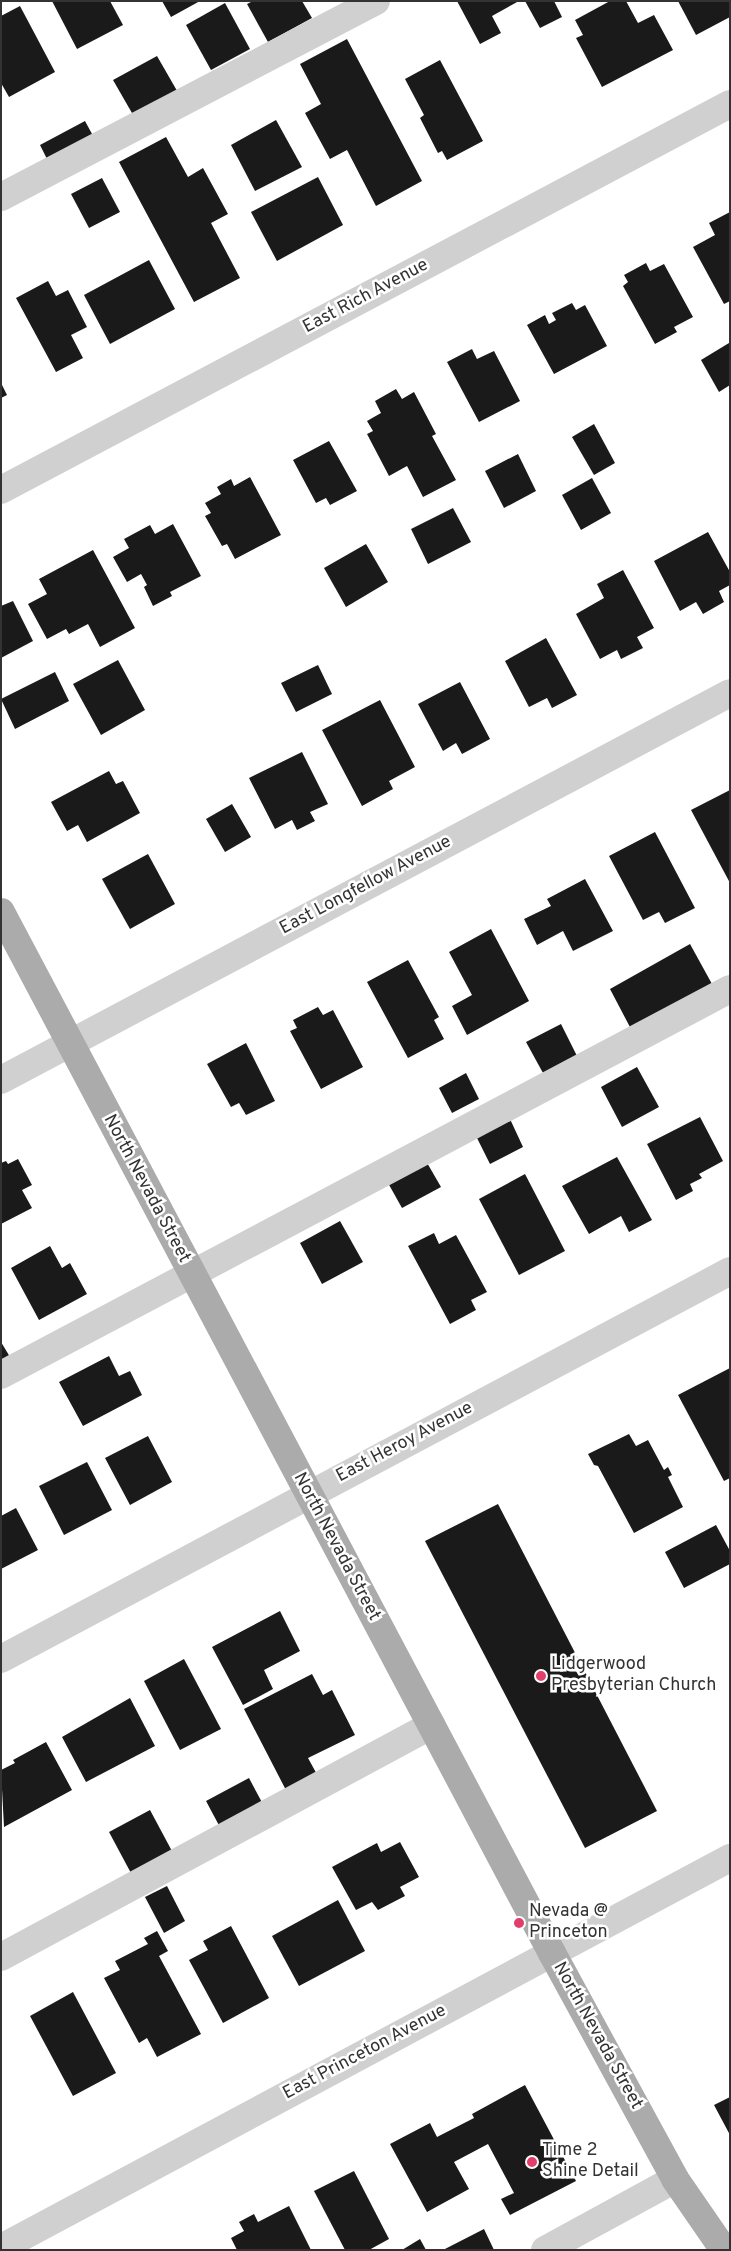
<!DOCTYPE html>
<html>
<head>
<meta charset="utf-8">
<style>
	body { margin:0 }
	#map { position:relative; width:731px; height:2251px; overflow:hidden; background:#fff; font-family:Overpass,sans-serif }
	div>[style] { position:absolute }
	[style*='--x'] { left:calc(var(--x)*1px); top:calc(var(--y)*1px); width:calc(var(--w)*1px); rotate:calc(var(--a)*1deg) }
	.building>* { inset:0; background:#1a1a1a }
	.minor>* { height:28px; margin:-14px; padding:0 14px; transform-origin:14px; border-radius:14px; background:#d0d0d0 }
	.major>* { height:28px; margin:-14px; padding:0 14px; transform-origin:14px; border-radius:14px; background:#ababab }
	.dots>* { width:14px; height:14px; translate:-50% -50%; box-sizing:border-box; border:2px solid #fff; border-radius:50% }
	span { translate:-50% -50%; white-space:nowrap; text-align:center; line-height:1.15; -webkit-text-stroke:5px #fff; paint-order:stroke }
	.street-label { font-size:18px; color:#333 }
	.poi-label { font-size:18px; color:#333 }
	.left { translate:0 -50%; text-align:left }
	.frame { position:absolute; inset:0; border:2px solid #333; pointer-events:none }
</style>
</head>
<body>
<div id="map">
	<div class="building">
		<div style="clip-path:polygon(52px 1px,110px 1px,123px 25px,77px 49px)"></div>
		<div style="clip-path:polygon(162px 1px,200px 1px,171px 17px)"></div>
		<div style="clip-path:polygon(253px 1px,302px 1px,312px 18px,268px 42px,247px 4px)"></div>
		<div style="clip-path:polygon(457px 1px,519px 1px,492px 16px,501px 33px,480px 44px)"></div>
		<div style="clip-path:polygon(525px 1px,554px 1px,562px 17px,540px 28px)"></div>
		<div style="clip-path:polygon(610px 1px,626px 1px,638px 23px,654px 15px,673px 50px,602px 87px,576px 38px,583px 35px,575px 20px)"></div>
		<div style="clip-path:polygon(678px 1px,730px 1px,730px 17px,696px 35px)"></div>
		<div style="clip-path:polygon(225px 3px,250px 49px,211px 70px,186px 25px)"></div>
		<div style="clip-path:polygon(20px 6px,55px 72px,9px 97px,1px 83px,1px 16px)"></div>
		<div style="clip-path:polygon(347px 39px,422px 181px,376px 206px,347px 150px,330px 159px,305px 113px,321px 104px,300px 64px)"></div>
		<div style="clip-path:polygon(157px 56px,180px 96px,136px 120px,113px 80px)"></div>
		<div style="clip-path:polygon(440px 60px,483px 141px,447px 160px,442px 151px,438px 153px,420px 118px,424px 115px,405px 79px)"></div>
		<div style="clip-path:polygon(276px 120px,302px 167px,255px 191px,231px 145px)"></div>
		<div style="clip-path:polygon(85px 121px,98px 145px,52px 169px,40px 145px)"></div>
		<div style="clip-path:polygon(166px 137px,188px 177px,203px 168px,228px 214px,211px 223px,240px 278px,194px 302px,119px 162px)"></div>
		<div style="clip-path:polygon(318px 177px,343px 225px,277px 261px,251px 212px)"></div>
		<div style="clip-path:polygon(102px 178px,120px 212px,89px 228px,71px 194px)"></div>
		<div style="clip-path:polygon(730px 212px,730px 301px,724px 304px,693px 247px,715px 235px,709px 223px)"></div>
		<div style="clip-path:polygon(149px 260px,175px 309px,110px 344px,84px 295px)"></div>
		<div style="clip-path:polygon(646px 263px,650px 271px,664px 264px,693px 317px,674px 327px,677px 332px,655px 344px,623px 286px,628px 282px,624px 275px)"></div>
		<div style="clip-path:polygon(48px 281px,56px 296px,68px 290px,87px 327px,71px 335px,83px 358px,56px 372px,16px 298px)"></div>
		<div style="clip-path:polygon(572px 303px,576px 310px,585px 305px,607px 346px,554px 374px,527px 325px,545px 315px,549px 324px,556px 320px,552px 313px)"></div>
		<div style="clip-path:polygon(729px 343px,730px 385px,719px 392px,701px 360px)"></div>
		<div style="clip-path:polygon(472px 349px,477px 359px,494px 351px,520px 401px,479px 422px,447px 362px)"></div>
		<div style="clip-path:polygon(1px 383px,7px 395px,1px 398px)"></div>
		<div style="clip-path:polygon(396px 389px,402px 399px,414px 392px,436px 434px,432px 436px,456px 480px,423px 497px,407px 466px,389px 476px,367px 434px,373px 431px,367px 421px,381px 413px,375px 401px)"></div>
		<div style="clip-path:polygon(594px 424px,615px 463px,594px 475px,572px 437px)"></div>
		<div style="clip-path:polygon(329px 441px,357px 491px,330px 505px,326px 498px,316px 503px,293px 460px)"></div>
		<div style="clip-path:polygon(518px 454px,536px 491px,504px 508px,485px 471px)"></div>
		<div style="clip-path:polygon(250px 477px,281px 535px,235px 559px,227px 544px,222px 546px,205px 516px,211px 513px,205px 503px,221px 494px,217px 487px,231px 479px,234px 486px)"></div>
		<div style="clip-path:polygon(592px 478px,611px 513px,581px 530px,562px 495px)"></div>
		<div style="clip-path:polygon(453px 508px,471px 542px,428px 564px,411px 529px)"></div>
		<div style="clip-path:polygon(173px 524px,201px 576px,170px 592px,172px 596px,153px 606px,144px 587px,147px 585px,141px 574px,127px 582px,113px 557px,129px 548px,124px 539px,150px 525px,155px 534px)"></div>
		<div style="clip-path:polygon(708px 532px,730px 572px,730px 585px,719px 591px,724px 602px,703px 614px,696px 602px,680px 611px,654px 561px)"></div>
		<div style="clip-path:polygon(366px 544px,388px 582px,346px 607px,324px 568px)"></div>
		<div style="clip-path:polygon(93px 550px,135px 628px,100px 647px,88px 624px,69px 634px,66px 629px,47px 639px,28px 604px,47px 594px,39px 579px)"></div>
		<div style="clip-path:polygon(623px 570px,654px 628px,637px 637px,643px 648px,621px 659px,617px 650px,600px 659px,576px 614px,604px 598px,597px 584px)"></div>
		<div style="clip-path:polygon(13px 601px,33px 641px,1px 658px,1px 606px)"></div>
		<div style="clip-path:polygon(546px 638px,577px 695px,552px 708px,547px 698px,529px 707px,505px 661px)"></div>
		<div style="clip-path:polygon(118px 660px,145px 710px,101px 735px,73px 684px)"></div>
		<div style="clip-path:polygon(318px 665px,332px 694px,296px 712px,281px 683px)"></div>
		<div style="clip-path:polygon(55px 672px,69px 701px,15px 729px,1px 699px)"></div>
		<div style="clip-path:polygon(460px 682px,490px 739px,462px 754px,456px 743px,443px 751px,418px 704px)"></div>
		<div style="clip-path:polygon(380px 700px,415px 767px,389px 781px,393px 789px,362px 806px,322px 730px)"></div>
		<div style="clip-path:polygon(302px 752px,328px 804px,310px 812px,315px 821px,297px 830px,292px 820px,275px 829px,249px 778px)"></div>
		<div style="clip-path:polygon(109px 771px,116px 784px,123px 781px,140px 813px,87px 842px,78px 825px,67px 831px,51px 802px)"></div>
		<div style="clip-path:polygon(730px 790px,730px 883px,691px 810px)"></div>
		<div style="clip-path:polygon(232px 804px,251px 837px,225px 852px,206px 819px)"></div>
		<div style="clip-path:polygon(655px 832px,695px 908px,665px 923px,659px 912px,643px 920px,609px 856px)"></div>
		<div style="clip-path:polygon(148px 854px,175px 904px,130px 929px,102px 879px)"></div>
		<div style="clip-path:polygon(585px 879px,613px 931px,573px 951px,563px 931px,537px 945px,524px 919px,551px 906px,547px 899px)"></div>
		<div style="clip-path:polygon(491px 929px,529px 1001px,467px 1035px,452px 1006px,472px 995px,449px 952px)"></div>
		<div style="clip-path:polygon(690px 944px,712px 984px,631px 1029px,610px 989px)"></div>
		<div style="clip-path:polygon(408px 960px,439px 1017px,434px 1020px,444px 1039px,408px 1058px,367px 982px)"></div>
		<div style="clip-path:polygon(318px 1007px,323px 1015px,333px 1010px,363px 1067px,321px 1089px,290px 1031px,297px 1028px,293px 1020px)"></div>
		<div style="clip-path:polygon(561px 1024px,577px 1056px,543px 1073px,526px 1042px)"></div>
		<div style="clip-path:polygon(246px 1043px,275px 1101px,246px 1115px,239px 1103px,231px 1107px,207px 1064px)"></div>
		<div style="clip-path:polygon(637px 1067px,659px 1107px,622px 1127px,601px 1087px)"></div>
		<div style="clip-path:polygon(466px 1073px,479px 1099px,452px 1113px,439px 1088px)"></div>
		<div style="clip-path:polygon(700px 1117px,723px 1161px,699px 1174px,702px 1178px,690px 1184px,693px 1191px,676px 1200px,647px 1144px)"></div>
		<div style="clip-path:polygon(510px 1119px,523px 1147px,490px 1164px,476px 1136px)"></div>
		<div style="clip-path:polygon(617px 1157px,652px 1220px,629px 1232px,621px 1216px,589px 1234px,562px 1186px)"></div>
		<div style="clip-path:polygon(18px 1159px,32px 1185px,22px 1190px,32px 1208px,1px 1224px,1px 1163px,6px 1161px,8px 1164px)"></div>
		<div style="clip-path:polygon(426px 1161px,441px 1187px,402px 1208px,388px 1183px)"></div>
		<div style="clip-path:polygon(525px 1174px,565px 1251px,519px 1275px,479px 1199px)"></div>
		<div style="clip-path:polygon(340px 1221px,363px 1262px,322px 1284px,300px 1243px)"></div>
		<div style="clip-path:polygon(434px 1233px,439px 1244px,456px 1235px,487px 1292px,471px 1300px,476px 1310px,450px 1324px,408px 1246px)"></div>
		<div style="clip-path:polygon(50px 1246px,62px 1268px,70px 1263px,87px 1294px,39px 1320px,11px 1268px)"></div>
		<div style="clip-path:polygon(1px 1342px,10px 1357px,1px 1362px)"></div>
		<div style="clip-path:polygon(109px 1356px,119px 1376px,130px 1371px,142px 1395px,83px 1426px,59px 1382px)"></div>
		<div style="clip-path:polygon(730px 1368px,730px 1478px,724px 1481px,678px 1395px)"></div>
		<div style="clip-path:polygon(629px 1434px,636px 1446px,648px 1440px,664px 1470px,668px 1467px,672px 1475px,668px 1477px,683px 1507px,634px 1533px,598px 1466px,594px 1465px,588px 1454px)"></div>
		<div style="clip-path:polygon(148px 1436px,172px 1482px,130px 1505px,105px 1458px)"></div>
		<div style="clip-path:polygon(87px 1462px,112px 1510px,64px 1535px,39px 1486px)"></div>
		<div style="clip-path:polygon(498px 1504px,657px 1811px,585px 1848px,425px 1541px)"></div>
		<div style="clip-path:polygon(16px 1508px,38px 1550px,1px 1569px,1px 1516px)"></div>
		<div style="clip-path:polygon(716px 1525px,730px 1551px,730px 1564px,684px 1588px,665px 1552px)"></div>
		<div style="clip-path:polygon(280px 1611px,300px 1651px,264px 1670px,273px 1689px,243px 1705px,212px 1647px)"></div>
		<div style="clip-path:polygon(184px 1659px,221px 1729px,180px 1750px,144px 1681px)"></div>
		<div style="clip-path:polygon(312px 1674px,323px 1695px,332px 1690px,355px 1735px,308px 1758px,319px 1778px,288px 1794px,244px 1709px)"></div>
		<div style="clip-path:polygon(130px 1698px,155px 1746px,86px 1782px,62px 1737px)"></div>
		<div style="clip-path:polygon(46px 1742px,72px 1790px,4px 1827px,1px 1770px,15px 1763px,13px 1760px)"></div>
		<div style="clip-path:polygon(249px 1778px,265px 1808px,222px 1831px,206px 1801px)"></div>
		<div style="clip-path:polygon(150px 1810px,173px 1853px,132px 1875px,109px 1832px)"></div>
		<div style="clip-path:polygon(400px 1842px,419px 1877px,400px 1887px,405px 1896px,378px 1910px,372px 1902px,356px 1910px,332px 1867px,377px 1843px,381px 1852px)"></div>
		<div style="clip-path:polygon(167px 1886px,185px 1921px,164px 1933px,145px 1897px)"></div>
		<div style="clip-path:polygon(338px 1900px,365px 1951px,299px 1986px,272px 1936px)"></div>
		<div style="clip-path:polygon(231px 1926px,269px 1998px,223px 2023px,189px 1960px,208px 1950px,203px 1941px)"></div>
		<div style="clip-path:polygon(157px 1931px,168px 1951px,159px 1956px,201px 2034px,157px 2057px,147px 2038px,139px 2043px,104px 1978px,120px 1970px,115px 1961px,148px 1944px,144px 1938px)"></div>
		<div style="clip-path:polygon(73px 1992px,116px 2073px,73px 2096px,30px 2016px)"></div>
		<div style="clip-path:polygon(525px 2085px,576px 2181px,510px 2215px,501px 2199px,514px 2193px,488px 2144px,454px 2162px,469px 2189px,427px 2212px,390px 2144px,430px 2123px,437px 2137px,474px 2118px,472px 2114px)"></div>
		<div style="clip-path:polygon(730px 2097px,730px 2135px,714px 2105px)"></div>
		<div style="clip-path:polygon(354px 2171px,389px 2239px,369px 2250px,345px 2250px,314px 2191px)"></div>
		<div style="clip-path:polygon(289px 2206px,311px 2250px,237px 2250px,231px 2238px,244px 2231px,239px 2222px,254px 2214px,258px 2222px)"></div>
		<div style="clip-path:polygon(484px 2229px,494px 2250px,443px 2250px)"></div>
		<div style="clip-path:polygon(420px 2239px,426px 2250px,402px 2250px)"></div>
	</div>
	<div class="minor">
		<div style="--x:1;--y:197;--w:423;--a:-27.6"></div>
		<div style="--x:1;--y:490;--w:825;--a:-27.9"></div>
		<div style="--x:1;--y:1080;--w:825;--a:-27.96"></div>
		<div style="--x:1;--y:1375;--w:825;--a:-27.9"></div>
		<div style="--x:1;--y:1659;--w:826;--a:-28.02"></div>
		<div style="--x:1;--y:1957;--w:489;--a:-28.3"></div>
		<div style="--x:1;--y:2248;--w:827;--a:-28.15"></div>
		<div style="--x:545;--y:2250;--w:148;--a:-28.6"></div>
	</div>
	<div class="major">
		<div style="--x:1;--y:912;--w:1178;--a:62.11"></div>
		<div style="--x:552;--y:1953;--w:257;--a:61.4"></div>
		<div style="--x:675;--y:2179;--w:86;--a:55.4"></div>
	</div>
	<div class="dots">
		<div style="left:541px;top:1676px;background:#e13e6b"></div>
		<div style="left:519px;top:1923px;background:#e13e6b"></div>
		<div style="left:532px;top:2162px;background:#e13e6b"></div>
	</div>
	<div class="street-label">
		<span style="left:366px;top:297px;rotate:-28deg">East Rich Avenue</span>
		<span style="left:366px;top:886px;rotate:-28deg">East Longfellow Avenue</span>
		<span style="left:146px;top:1189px;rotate:62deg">North Nevada Street</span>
		<span style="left:405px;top:1443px;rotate:-28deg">East Heroy Avenue</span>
		<span style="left:336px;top:1547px;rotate:62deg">North Nevada Street</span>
		<span style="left:597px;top:2036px;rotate:61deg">North Nevada Street</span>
		<span style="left:365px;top:2053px;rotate:-28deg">East Princeton Avenue</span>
	</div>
	<div class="poi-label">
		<span class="left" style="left:551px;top:1676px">Lidgerwood<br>Presbyterian Church</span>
		<span class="left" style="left:529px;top:1923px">Nevada @<br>Princeton</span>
		<span class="left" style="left:542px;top:2162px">Time 2<br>Shine Detail</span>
	</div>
	<div class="frame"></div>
</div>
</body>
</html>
